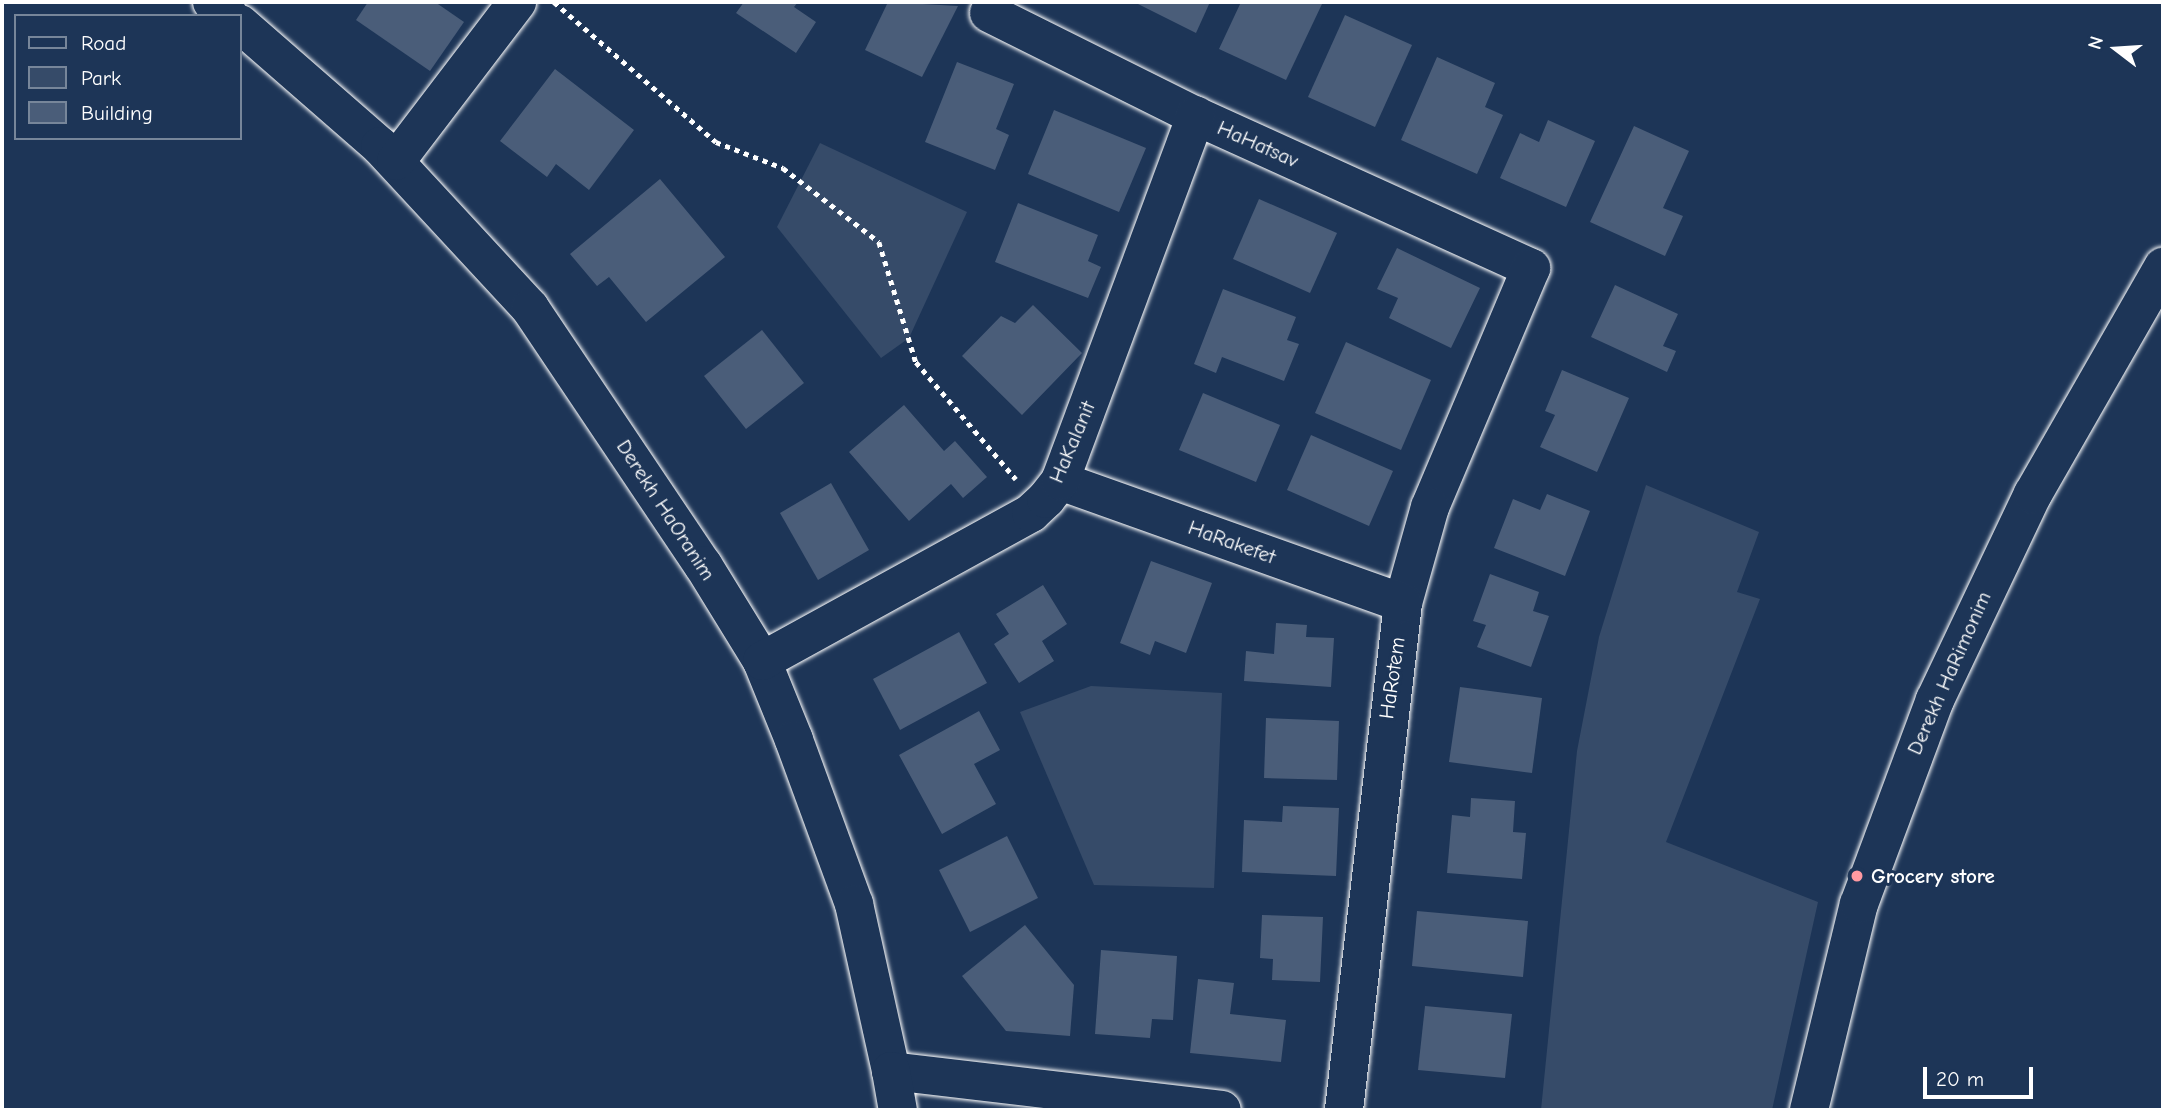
<!DOCTYPE html>
<html>
<head>
<meta charset="utf-8">
<style>
	body { margin:0 }
	#map { position:relative; width:2165px; height:1112px; overflow:hidden; background:#1d3557; font-family:"Comic Neue",sans-serif }
	div>[style] { position:absolute }
	[style*='--x'] { left:calc(var(--x)*1px); top:calc(var(--y)*1px); width:calc(var(--w)*1px); rotate:calc(var(--a)*1deg) }
	.green>* { inset:0; background:#364b69 }
	.building>* { inset:0; background:#4a5d79 }
	.path>* { height:4.5px; margin-top:-2.25px; transform-origin:0; background:repeating-linear-gradient(90deg,#fff 0 5px,transparent 0 10px) }
	.roads { filter:drop-shadow(0 0 2px #fff) drop-shadow(0 0 2px #fff) }
	.street>* { height:38px; margin:-19px; padding:0 19px; transform-origin:19px; border-radius:19px; background:#1d3557 }
	.secondary>* { height:38px; margin:-19px; padding:0 19px; transform-origin:19px; border-radius:19px; background:#1d3557 }
	.dots>* { width:19px; height:19px; translate:-50% -50%; box-sizing:border-box; border:4px solid #1d3557; border-radius:50% }
	span { translate:-50% -50%; white-space:nowrap; text-align:center; line-height:1.15; -webkit-text-stroke:6px #1d3557; paint-order:stroke }
	.street-label { font-size:21px; color:#fff }
	.poi-label { font-size:21px; color:#fff; font-weight:700 }
	.left { translate:0 -50%; text-align:left }
	.frame { position:absolute; inset:0; border:4px solid #fff; pointer-events:none }
	.legend { position:absolute; left:14px; top:14px; width:228px; height:126px; box-sizing:border-box; background:#1d3557; border:2px solid #77869a; margin:0; padding:9px 12px; list-style:none; font-size:21px; color:#fff }
	.legend li { display:flex; align-items:center; gap:14px; height:35px }
	.legend b { width:35px; border:2px solid #77869a }
	.north { position:absolute; left:2081px; top:14px; width:70px; height:70px; -webkit-text-stroke:5px #1d3557; paint-order:stroke; rotate:287deg; font-size:19px; font-weight:700; line-height:28px; text-align:center; color:#fff }
	.north::after { content:''; display:block; margin:auto; width:24px; height:32px; background:#fff; clip-path:polygon(50% 0,100% 100%,50% 72%,0 100%) }
	.scale { position:absolute; left:1923px; top:1067px; width:110px; height:32px; box-sizing:border-box; border:4px solid #fff; border-top:0; padding-left:9px; font-size:21px; line-height:24px; white-space:nowrap; color:#fff; -webkit-text-stroke:5px #1d3557; paint-order:stroke }
</style>
</head>
<body>
<div id="map">
	<div class="green">
		<div style="clip-path:polygon(820px 143px,967px 212px,909px 338px,881px 358px,777px 227px)"></div>
		<div style="clip-path:polygon(1646px 485px,1759px 532px,1737px 592px,1760px 599px,1666px 842px,1818px 902px,1772px 1110px,1541px 1110px,1577px 751px,1599px 637px)"></div>
		<div style="clip-path:polygon(1091px 686px,1222px 693px,1214px 888px,1094px 885px,1020px 712px)"></div>
	</div>
	<div class="building">
		<div style="clip-path:polygon(368px 2px,435px 2px,464px 22px,430px 71px,356px 20px)"></div>
		<div style="clip-path:polygon(744px 2px,798px 2px,794px 7px,816px 22px,796px 53px,736px 13px)"></div>
		<div style="clip-path:polygon(888px 2px,958px 6px,922px 77px,865px 50px)"></div>
		<div style="clip-path:polygon(1134px 2px,1210px 2px,1196px 33px)"></div>
		<div style="clip-path:polygon(1241px 2px,1322px 4px,1286px 80px,1219px 49px)"></div>
		<div style="clip-path:polygon(1345px 15px,1412px 45px,1375px 127px,1308px 97px)"></div>
		<div style="clip-path:polygon(1437px 57px,1495px 83px,1485px 107px,1503px 115px,1477px 174px,1401px 140px)"></div>
		<div style="clip-path:polygon(957px 62px,1014px 84px,996px 129px,1009px 135px,995px 170px,925px 142px)"></div>
		<div style="clip-path:polygon(555px 69px,634px 130px,589px 190px,556px 164px,547px 177px,500px 141px)"></div>
		<div style="clip-path:polygon(1054px 110px,1146px 148px,1119px 212px,1028px 174px)"></div>
		<div style="clip-path:polygon(1548px 120px,1595px 141px,1566px 207px,1500px 178px,1520px 133px,1539px 142px)"></div>
		<div style="clip-path:polygon(1634px 126px,1689px 151px,1663px 208px,1683px 216px,1665px 256px,1590px 222px)"></div>
		<div style="clip-path:polygon(660px 179px,725px 257px,646px 322px,609px 277px,597px 286px,570px 254px)"></div>
		<div style="clip-path:polygon(1259px 199px,1337px 233px,1310px 293px,1233px 259px)"></div>
		<div style="clip-path:polygon(1018px 203px,1098px 235px,1088px 261px,1101px 267px,1088px 298px,995px 262px)"></div>
		<div style="clip-path:polygon(1397px 248px,1480px 288px,1451px 348px,1389px 318px,1398px 298px,1377px 289px)"></div>
		<div style="clip-path:polygon(1615px 285px,1678px 314px,1663px 346px,1676px 351px,1667px 372px,1591px 337px)"></div>
		<div style="clip-path:polygon(1223px 289px,1296px 317px,1287px 340px,1299px 344px,1284px 381px,1222px 357px,1216px 373px,1194px 364px)"></div>
		<div style="clip-path:polygon(1033px 305px,1082px 353px,1022px 415px,962px 356px,1001px 316px,1015px 323px)"></div>
		<div style="clip-path:polygon(762px 330px,804px 383px,746px 429px,704px 376px)"></div>
		<div style="clip-path:polygon(1346px 342px,1431px 380px,1401px 450px,1315px 413px)"></div>
		<div style="clip-path:polygon(1562px 370px,1629px 398px,1597px 472px,1540px 447px,1555px 415px,1545px 411px)"></div>
		<div style="clip-path:polygon(1203px 393px,1280px 425px,1256px 482px,1179px 450px)"></div>
		<div style="clip-path:polygon(904px 405px,944px 451px,955px 441px,987px 477px,963px 498px,951px 484px,909px 521px,849px 452px)"></div>
		<div style="clip-path:polygon(1311px 435px,1393px 471px,1369px 526px,1287px 490px)"></div>
		<div style="clip-path:polygon(831px 483px,869px 550px,818px 580px,780px 513px)"></div>
		<div style="clip-path:polygon(1547px 494px,1590px 511px,1565px 576px,1494px 548px,1513px 499px,1540px 510px)"></div>
		<div style="clip-path:polygon(1151px 561px,1212px 583px,1186px 653px,1155px 641px,1150px 655px,1120px 643px)"></div>
		<div style="clip-path:polygon(1490px 574px,1539px 592px,1533px 611px,1549px 616px,1531px 667px,1477px 647px,1486px 625px,1473px 621px)"></div>
		<div style="clip-path:polygon(1043px 585px,1067px 624px,1042px 641px,1054px 661px,1019px 683px,994px 644px,1009px 634px,996px 614px)"></div>
		<div style="clip-path:polygon(1276px 623px,1307px 625px,1306px 637px,1334px 638px,1331px 687px,1244px 681px,1246px 651px,1274px 654px)"></div>
		<div style="clip-path:polygon(959px 632px,987px 683px,900px 730px,873px 679px)"></div>
		<div style="clip-path:polygon(1460px 687px,1542px 698px,1532px 773px,1449px 762px)"></div>
		<div style="clip-path:polygon(979px 711px,1000px 750px,974px 764px,996px 804px,942px 834px,899px 755px)"></div>
		<div style="clip-path:polygon(1266px 718px,1339px 721px,1337px 780px,1264px 778px)"></div>
		<div style="clip-path:polygon(1471px 798px,1515px 801px,1513px 832px,1526px 833px,1522px 879px,1447px 873px,1452px 815px,1470px 817px)"></div>
		<div style="clip-path:polygon(1283px 806px,1339px 808px,1336px 876px,1242px 872px,1244px 820px,1282px 822px)"></div>
		<div style="clip-path:polygon(1007px 836px,1038px 898px,970px 932px,939px 870px)"></div>
		<div style="clip-path:polygon(1417px 911px,1528px 921px,1523px 977px,1412px 966px)"></div>
		<div style="clip-path:polygon(1262px 915px,1323px 917px,1320px 982px,1272px 980px,1273px 959px,1260px 958px)"></div>
		<div style="clip-path:polygon(1025px 925px,1074px 985px,1070px 1036px,1006px 1031px,962px 976px)"></div>
		<div style="clip-path:polygon(1101px 950px,1177px 956px,1173px 1020px,1152px 1019px,1150px 1038px,1095px 1034px)"></div>
		<div style="clip-path:polygon(1198px 979px,1234px 983px,1230px 1014px,1286px 1020px,1281px 1062px,1190px 1053px)"></div>
		<div style="clip-path:polygon(1425px 1006px,1512px 1014px,1505px 1078px,1418px 1070px)"></div>
	</div>
	<div class="path">
		<div style="--x:554;--y:2;--w:214;--a:40.8"></div>
		<div style="--x:716;--y:142;--w:72;--a:21.2"></div>
		<div style="--x:783;--y:168;--w:121;--a:37.6"></div>
		<div style="--x:879;--y:242;--w:126;--a:72.9"></div>
		<div style="--x:916;--y:362;--w:154;--a:49.5"></div>
	</div>
	<div class="roads">
		<div class="street">
			<div style="--x:212;--y:2;--w:22;--a:39"></div>
			<div style="--x:989;--y:13;--w:231;--a:26.5"></div>
			<div style="--x:1196;--y:116;--w:368;--a:24.4"></div>
			<div style="--x:1531;--y:268;--w:259;--a:112.9"></div>
			<div style="--x:1430;--y:507;--w:100;--a:105.7"></div>
			<div style="--x:1403;--y:603;--w:510;--a:96.64"></div>
			<div style="--x:240;--y:24;--w:186;--a:41.1"></div>
			<div style="--x:380;--y:146;--w:221;--a:47.2"></div>
			<div style="--x:530;--y:308;--w:310;--a:56.1"></div>
			<div style="--x:703;--y:565;--w:113;--a:58.4"></div>
			<div style="--x:762;--y:661;--w:85;--a:67.9"></div>
			<div style="--x:794;--y:740;--w:175;--a:69.9"></div>
			<div style="--x:854;--y:904;--w:171;--a:77.5"></div>
			<div style="--x:891;--y:1071;--w:333;--a:6.7"></div>
			<div style="--x:396;--y:161;--w:200;--a:-52.7"></div>
			<div style="--x:1060;--y:481;--w:364;--a:19.6"></div>
			<div style="--x:762;--y:661;--w:307;--a:-28.8"></div>
			<div style="--x:1031;--y:513;--w:21;--a:-43"></div>
			<div style="--x:1046;--y:499;--w:23;--a:-52"></div>
			<div style="--x:1060;--y:481;--w:390;--a:-69.6"></div>
			<div style="--x:1809;--y:1110;--w:212;--a:-76.4"></div>
			<div style="--x:1859;--y:904;--w:218;--a:-69.6"></div>
			<div style="--x:1935;--y:700;--w:228;--a:-64.6"></div>
			<div style="--x:2033;--y:494;--w:262;--a:-60.2"></div>
		</div>
		<div class="secondary">
			<div style="--x:891;--y:1071;--w:40;--a:80"></div>
		</div>
	</div>
	<div class="dots">
		<div style="left:1857px;top:876px;background:#ff9aa2"></div>
	</div>
	<div class="street-label">
		<span style="left:1258px;top:144px;rotate:24deg">HaHatsav</span>
		<span style="left:1072px;top:442px;rotate:-67deg">HaKalanit</span>
		<span style="left:666px;top:510px;rotate:57deg">Derekh HaOranim</span>
		<span style="left:1232px;top:542px;rotate:20deg">HaRakefet</span>
		<span style="left:1949px;top:673px;rotate:-66deg">Derekh HaRimonim</span>
		<span style="left:1392px;top:678px;rotate:-82deg">HaRotem</span>
	</div>
	<div class="poi-label">
		<span class="left" style="left:1871px;top:876px">Grocery store</span>
	</div>
	<div class="frame"></div>
	<ul class="legend">
	<li><b style="height:9px;background:#1d3557"></b>Road</li>
	<li><b style="height:19px;background:#364b69"></b>Park</li>
	<li><b style="height:19px;background:#4a5d79"></b>Building</li>
	</ul>
	<div class="north">N</div>
	<div class="scale">20 m</div>
</div>
</body>
</html>
